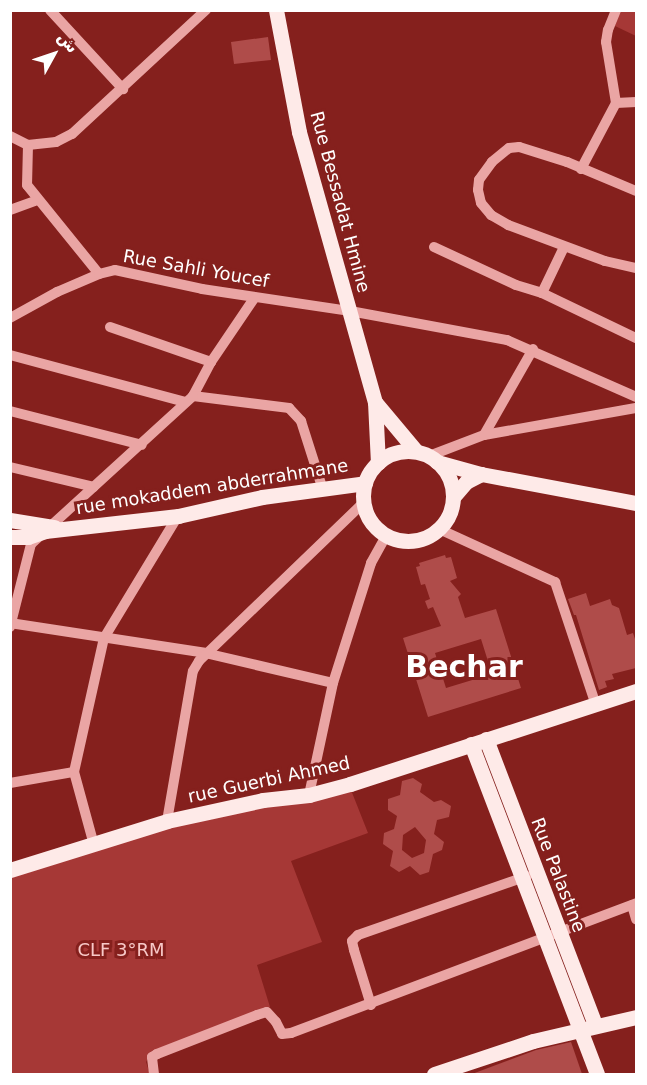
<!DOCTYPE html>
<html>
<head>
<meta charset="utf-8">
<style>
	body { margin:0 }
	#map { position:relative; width:647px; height:1085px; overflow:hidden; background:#85201d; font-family:"DejaVu Sans","Noto Sans Arabic",sans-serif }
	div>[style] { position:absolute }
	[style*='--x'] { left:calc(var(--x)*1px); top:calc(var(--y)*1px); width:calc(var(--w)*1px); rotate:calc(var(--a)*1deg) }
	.green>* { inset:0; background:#a63836 }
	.building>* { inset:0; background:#af4c4a }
	.minor>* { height:10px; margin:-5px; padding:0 5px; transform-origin:5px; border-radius:5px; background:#eaa5a4 }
	.major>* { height:15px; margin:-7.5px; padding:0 7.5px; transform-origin:7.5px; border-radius:7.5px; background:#feeae8 }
	.major>.ring { margin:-7.5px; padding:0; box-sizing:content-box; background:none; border:15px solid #feeae8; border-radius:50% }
	span { translate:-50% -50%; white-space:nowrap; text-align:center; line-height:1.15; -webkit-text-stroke:6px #85201d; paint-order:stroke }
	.street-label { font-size:18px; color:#fff }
	.park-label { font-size:18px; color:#f8c9c8 }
	.town-label { font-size:30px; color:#fff; font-weight:700 }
	.frame { position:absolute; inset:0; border:12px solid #fff; pointer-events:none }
	.north { position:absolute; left:24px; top:24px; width:60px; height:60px; -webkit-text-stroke:4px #85201d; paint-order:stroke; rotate:50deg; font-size:16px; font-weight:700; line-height:24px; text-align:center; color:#fff }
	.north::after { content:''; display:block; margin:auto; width:21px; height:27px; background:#fff; clip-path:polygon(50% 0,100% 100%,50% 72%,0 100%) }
</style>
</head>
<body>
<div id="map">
	<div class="green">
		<div style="clip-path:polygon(620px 11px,636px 11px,636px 36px,615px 26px)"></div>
		<div style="clip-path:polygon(351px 790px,368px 833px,291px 861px,322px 942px,257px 965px,270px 1007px,152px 1051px,146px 1062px,150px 1074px,11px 1074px,10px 878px,131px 836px,213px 815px,315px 800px)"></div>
	</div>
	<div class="building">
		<div style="clip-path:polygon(268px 37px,271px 60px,234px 64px,231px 42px)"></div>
		<div style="clip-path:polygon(evenodd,445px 555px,446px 558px,451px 557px,457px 578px,450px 581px,461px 594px,458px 597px,465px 618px,496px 609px,521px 688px,428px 717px,403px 638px,441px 626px,433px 607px,428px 609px,425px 601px,430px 599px,425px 584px,421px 585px,416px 567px,420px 566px,419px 563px,445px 555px,481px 639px,492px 674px,446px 688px,435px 653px,481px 639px)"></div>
		<div style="clip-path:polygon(586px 593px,590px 606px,610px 599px,612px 605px,619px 608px,627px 635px,633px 633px,636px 642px,636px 668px,612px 674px,614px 679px,605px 681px,607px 687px,599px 690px,576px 615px,574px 615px,568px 599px)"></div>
		<div style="clip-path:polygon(evenodd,413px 778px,422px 784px,420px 792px,434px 802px,441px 800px,451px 806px,449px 817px,437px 820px,434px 834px,444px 842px,442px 850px,433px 854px,429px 872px,420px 875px,410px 866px,399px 872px,390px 866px,393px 851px,383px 844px,384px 833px,394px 829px,397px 816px,388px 810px,388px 799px,400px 795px,402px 781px,413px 778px,415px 827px,426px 840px,424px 853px,412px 858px,402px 850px,403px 835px,415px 827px)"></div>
		<div style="clip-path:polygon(571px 1042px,582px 1074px,472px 1074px,536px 1050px)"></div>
	</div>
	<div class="minor">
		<div style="--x:50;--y:10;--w:108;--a:47.3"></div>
		<div style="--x:616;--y:103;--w:62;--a:-99.3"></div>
		<div style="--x:606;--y:42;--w:12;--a:-81"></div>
		<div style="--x:608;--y:30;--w:22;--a:-68"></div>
		<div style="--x:10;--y:136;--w:20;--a:27"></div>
		<div style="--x:28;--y:145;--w:28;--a:-6"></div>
		<div style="--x:56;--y:142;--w:18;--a:-27"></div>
		<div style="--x:72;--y:134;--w:183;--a:-42.8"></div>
		<div style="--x:28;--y:145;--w:40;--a:91.4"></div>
		<div style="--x:27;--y:185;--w:114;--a:51"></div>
		<div style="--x:581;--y:169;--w:75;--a:-62.1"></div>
		<div style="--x:616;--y:103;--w:20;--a:-3"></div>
		<div style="--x:636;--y:191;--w:75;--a:-157.2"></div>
		<div style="--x:567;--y:162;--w:50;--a:-162.6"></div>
		<div style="--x:519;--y:147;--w:10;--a:174"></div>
		<div style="--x:509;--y:148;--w:22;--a:141"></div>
		<div style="--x:492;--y:162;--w:22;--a:126"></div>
		<div style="--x:479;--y:180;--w:10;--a:96"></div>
		<div style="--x:478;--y:190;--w:13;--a:77"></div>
		<div style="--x:481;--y:203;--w:16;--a:50"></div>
		<div style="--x:491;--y:215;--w:20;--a:30"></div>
		<div style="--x:508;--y:225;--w:103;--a:20.4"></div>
		<div style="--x:605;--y:261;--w:32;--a:13"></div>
		<div style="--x:10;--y:210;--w:29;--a:-20"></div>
		<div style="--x:434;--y:247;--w:90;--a:24.9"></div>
		<div style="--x:516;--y:285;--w:27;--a:17"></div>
		<div style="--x:542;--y:293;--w:104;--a:25.6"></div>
		<div style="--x:542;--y:293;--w:51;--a:-64.4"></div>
		<div style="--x:10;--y:318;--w:54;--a:-29"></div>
		<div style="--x:57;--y:292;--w:46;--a:-23.2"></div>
		<div style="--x:99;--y:274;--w:16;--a:-14"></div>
		<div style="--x:115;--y:270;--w:89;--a:12.3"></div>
		<div style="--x:202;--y:289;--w:150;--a:8.5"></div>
		<div style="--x:350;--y:311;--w:160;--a:10.5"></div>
		<div style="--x:507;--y:340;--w:141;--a:23.8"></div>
		<div style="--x:110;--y:327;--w:107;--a:19.1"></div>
		<div style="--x:211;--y:362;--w:38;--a:118"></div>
		<div style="--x:193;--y:396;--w:97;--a:7.1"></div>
		<div style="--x:289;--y:408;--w:18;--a:47"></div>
		<div style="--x:301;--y:421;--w:69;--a:72.3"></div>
		<div style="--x:10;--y:355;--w:181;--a:15"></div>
		<div style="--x:211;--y:362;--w:78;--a:-55.9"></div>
		<div style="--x:10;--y:411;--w:136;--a:14.4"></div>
		<div style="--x:484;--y:435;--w:99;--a:-60.3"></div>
		<div style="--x:429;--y:456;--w:59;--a:-20.9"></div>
		<div style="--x:484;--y:435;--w:154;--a:-10.1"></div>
		<div style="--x:10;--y:467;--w:86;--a:13.4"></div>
		<div style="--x:439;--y:529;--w:128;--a:24.6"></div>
		<div style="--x:555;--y:582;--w:130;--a:71.6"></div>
		<div style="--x:10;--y:623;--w:197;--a:8.7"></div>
		<div style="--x:205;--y:653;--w:131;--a:13.2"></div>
		<div style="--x:10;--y:627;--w:86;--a:-75.8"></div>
		<div style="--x:31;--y:544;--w:219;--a:-42.4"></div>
		<div style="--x:10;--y:783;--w:65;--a:-9.8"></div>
		<div style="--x:309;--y:795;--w:115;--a:-77.9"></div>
		<div style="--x:333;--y:683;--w:126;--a:-72.4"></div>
		<div style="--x:371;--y:563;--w:31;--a:-61"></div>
		<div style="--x:167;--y:821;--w:152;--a:-80.2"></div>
		<div style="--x:193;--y:671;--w:12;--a:-59"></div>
		<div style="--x:199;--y:661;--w:228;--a:-43.9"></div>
		<div style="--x:94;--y:845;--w:76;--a:-105.3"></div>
		<div style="--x:74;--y:772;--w:137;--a:-77.4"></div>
		<div style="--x:104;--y:638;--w:143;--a:-58.8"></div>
		<div style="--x:632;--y:905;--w:15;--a:74"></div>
		<div style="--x:371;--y:1005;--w:58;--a:-107.2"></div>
		<div style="--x:354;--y:950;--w:9;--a:-103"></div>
		<div style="--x:352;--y:941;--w:8;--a:-45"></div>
		<div style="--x:358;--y:935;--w:179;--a:-19.2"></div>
		<div style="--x:154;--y:1074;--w:17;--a:-97"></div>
		<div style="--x:152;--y:1057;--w:6;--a:-31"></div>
		<div style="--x:157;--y:1054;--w:107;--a:-21.3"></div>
		<div style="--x:257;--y:1015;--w:10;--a:-17"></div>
		<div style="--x:267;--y:1012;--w:13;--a:48"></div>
		<div style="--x:276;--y:1022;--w:13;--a:63"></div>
		<div style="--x:282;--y:1034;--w:9;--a:-6"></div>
		<div style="--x:291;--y:1033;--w:369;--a:-20.6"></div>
	</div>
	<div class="major">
		<div style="--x:276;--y:10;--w:124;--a:79.3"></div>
		<div style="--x:299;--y:132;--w:280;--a:74.3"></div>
		<div style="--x:375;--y:402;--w:61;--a:87.2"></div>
		<div style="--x:375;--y:402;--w:64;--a:50.1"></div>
		<div class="ring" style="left:363px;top:451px;width:75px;height:75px"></div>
		<div style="--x:437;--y:462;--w:46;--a:15.3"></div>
		<div style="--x:481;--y:474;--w:158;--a:10.6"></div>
		<div style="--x:453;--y:497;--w:20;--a:-49"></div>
		<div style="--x:466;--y:482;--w:17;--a:-28"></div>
		<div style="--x:10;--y:520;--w:45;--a:9"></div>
		<div style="--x:10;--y:537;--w:18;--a:0"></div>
		<div style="--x:28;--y:537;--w:18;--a:-19"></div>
		<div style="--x:45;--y:531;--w:134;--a:-6.4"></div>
		<div style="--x:178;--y:516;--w:86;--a:-12.7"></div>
		<div style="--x:262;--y:497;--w:104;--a:-7.7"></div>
		<div style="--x:486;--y:739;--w:306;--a:69.1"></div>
		<div style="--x:471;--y:744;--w:353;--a:69.1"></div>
		<div style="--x:10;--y:870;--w:164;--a:-17.3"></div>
		<div style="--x:167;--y:821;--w:98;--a:-12.3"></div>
		<div style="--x:263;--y:800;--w:46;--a:-6.2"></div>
		<div style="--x:309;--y:795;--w:42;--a:-15"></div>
		<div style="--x:350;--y:784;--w:301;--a:-18"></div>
		<div style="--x:434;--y:1074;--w:104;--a:-18.4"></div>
		<div style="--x:533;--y:1041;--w:106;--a:-13.1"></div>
	</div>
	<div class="street-label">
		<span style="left:340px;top:202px;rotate:75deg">Rue Bessadat Hmine</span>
		<span style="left:196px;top:269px;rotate:10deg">Rue Sahli Youcef</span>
		<span style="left:212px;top:487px;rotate:-9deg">rue mokaddem abderrahmane</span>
		<span style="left:269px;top:780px;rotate:-12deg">rue Guerbi Ahmed</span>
		<span style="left:558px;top:875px;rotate:69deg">Rue Palastine</span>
	</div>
	<div class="park-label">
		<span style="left:121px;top:950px">CLF 3°RM</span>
	</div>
	<div class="town-label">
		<span style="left:464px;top:667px">Bechar</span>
	</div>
	<div class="frame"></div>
	<div class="north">ش</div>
</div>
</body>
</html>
